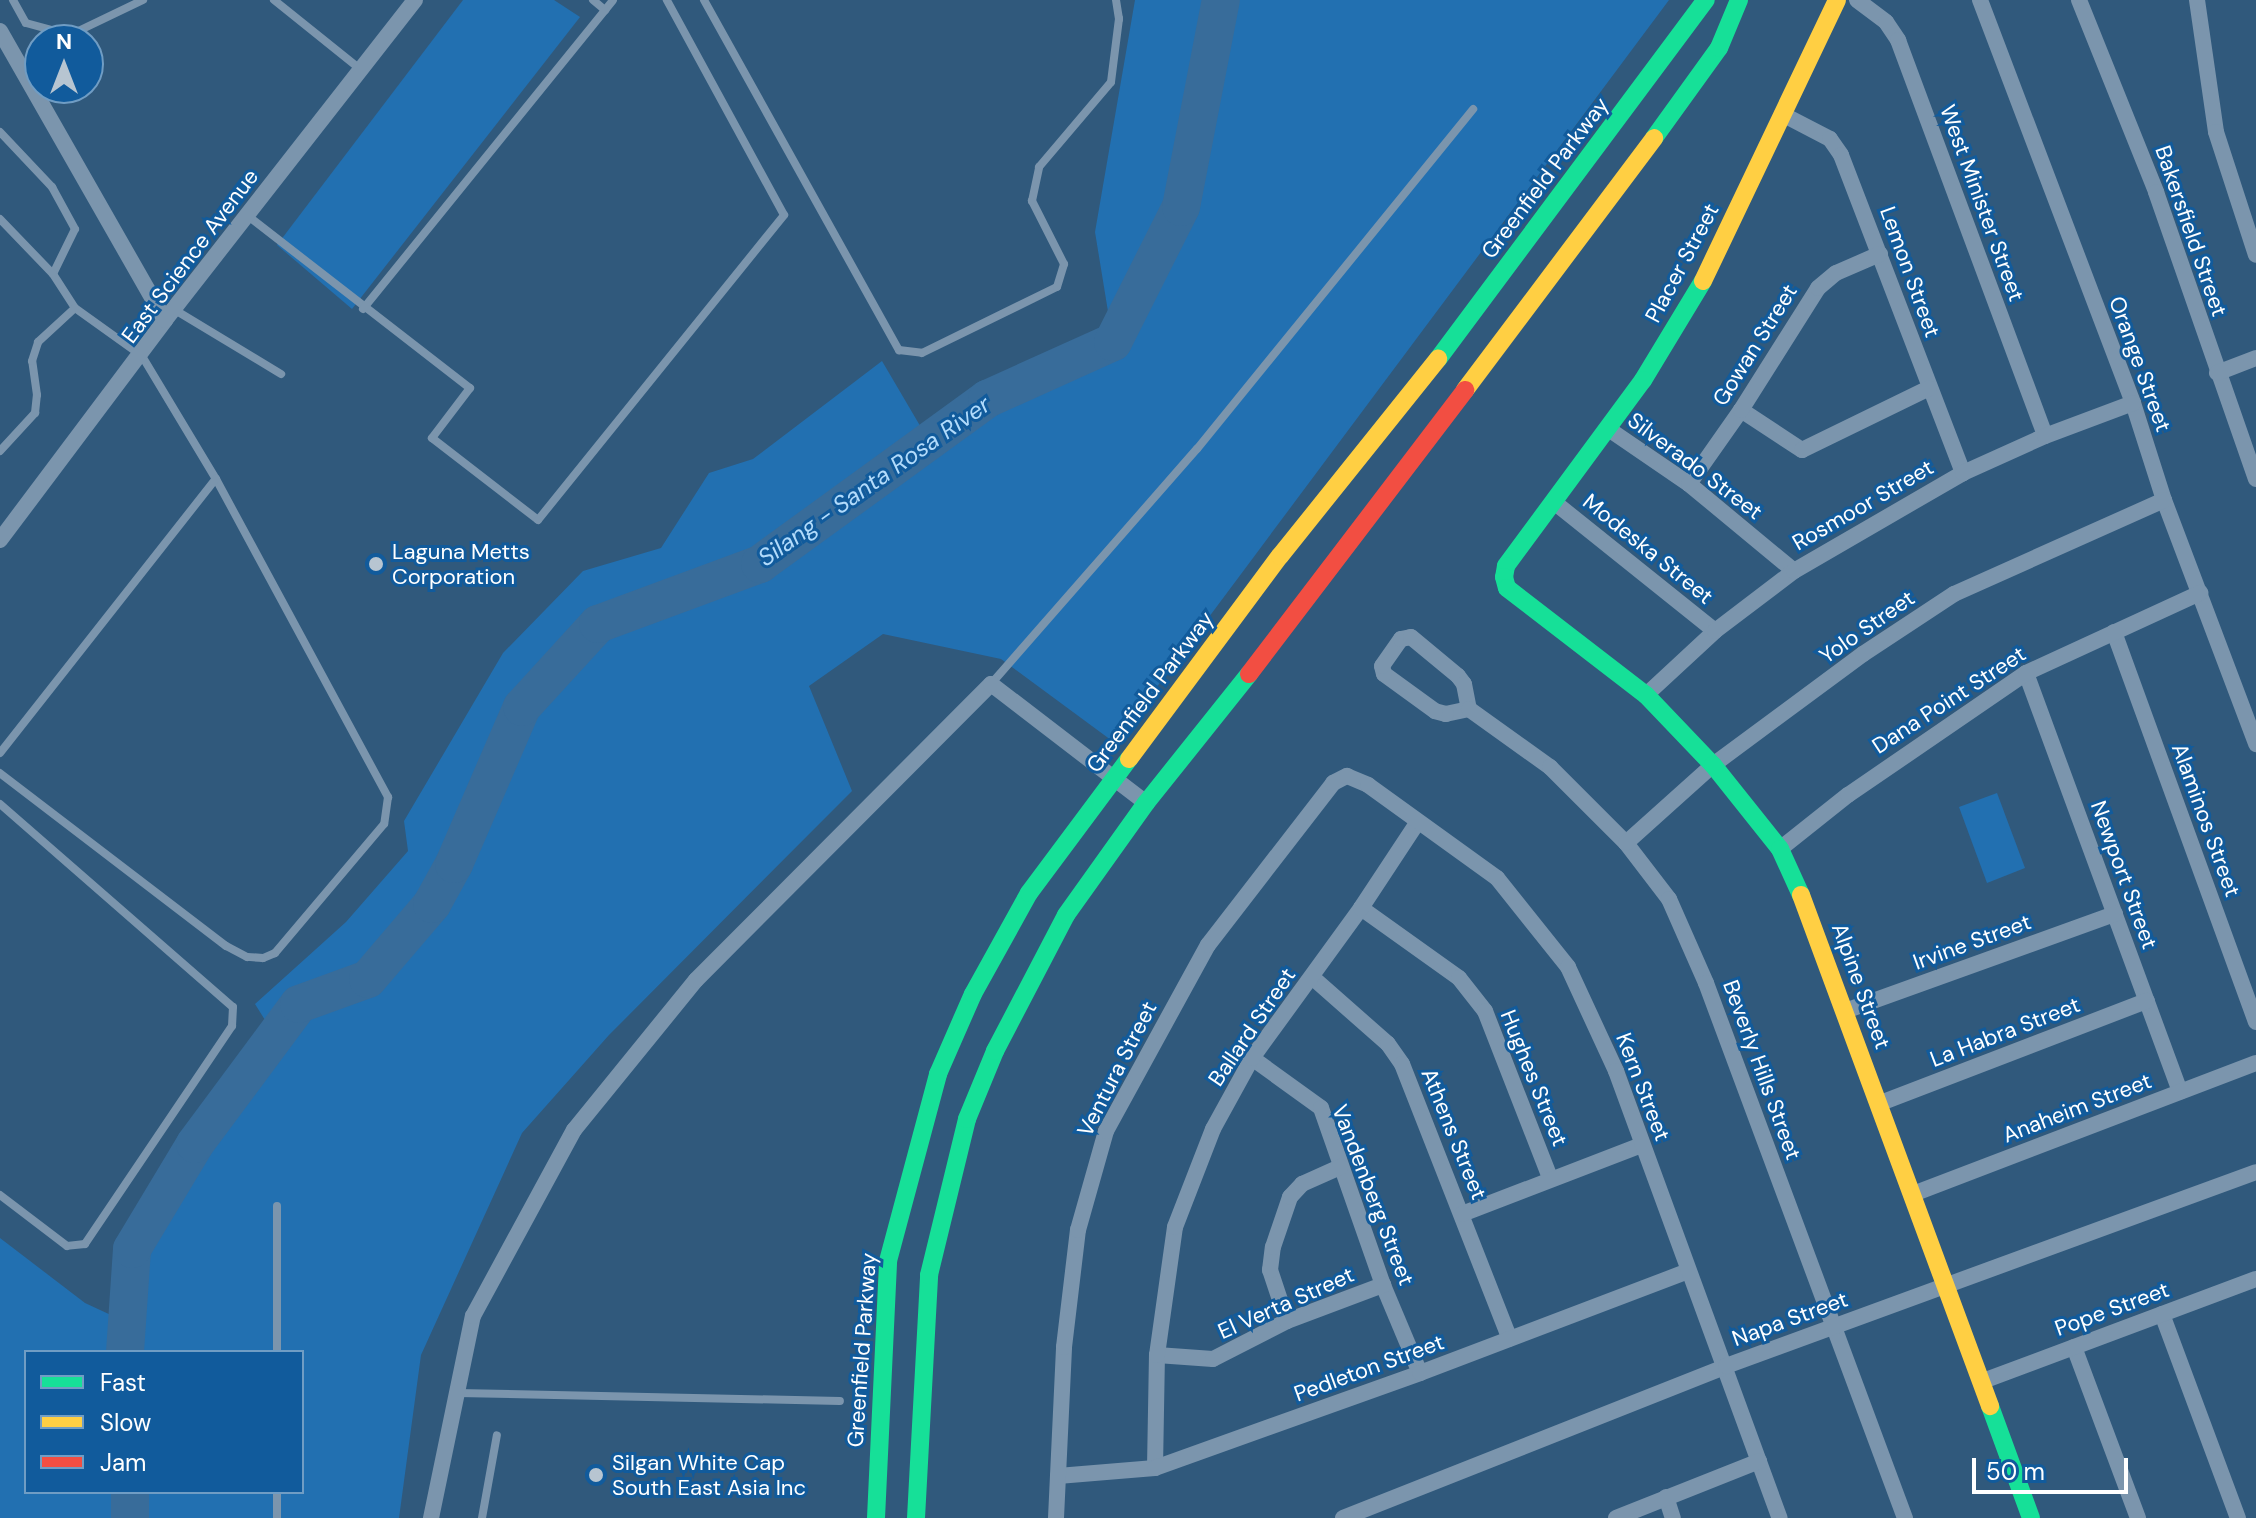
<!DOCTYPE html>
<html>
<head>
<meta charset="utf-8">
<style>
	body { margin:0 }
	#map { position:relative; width:2256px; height:1518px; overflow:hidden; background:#30597c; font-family:"DM Sans",sans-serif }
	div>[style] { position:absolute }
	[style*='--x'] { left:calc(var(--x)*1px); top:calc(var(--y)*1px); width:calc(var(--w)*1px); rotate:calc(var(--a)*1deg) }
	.green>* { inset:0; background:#2270b1 }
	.river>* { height:38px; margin:-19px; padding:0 19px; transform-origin:19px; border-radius:19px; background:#386c9a }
	.lane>* { height:8px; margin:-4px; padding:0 4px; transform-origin:4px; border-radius:4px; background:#7b95ad }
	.street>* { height:16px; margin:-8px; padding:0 8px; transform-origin:8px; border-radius:8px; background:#7b95ad }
	.fast>* { height:18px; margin:-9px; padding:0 9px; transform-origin:9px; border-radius:9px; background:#16e098 }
	.slow>* { height:18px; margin:-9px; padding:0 9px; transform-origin:9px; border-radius:9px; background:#ffcf43 }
	.jam>* { height:18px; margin:-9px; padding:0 9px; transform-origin:9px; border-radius:9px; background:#f24e42 }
	.dots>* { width:22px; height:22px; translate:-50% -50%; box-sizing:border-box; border:4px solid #115b9c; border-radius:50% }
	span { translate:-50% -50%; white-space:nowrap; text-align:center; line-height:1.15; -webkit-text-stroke:6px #115b9c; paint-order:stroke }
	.street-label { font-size:22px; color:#fff }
	.poi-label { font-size:22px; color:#fff }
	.left { translate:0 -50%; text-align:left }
	.water-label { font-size:24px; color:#b2dbfb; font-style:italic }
	.legend { position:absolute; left:24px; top:1350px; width:280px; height:144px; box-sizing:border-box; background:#115b9c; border:2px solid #709dc4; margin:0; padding:10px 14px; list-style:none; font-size:24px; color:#fff }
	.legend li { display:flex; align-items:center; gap:16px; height:40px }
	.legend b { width:40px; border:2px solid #709dc4 }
	.north { position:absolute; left:24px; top:24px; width:80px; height:80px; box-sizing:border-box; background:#115b9c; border:2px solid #709dc4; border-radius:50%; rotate:0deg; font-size:22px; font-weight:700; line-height:32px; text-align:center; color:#fff }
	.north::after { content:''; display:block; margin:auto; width:28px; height:36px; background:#b7c5d1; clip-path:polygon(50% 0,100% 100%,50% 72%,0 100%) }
	.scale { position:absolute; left:1972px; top:1458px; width:156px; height:36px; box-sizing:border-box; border:4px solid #fff; border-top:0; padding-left:10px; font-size:24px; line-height:28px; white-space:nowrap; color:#fff; -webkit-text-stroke:6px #115b9c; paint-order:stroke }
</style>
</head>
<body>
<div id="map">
	<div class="green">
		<div style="clip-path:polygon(463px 0,554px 0,580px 17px,352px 309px,277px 245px)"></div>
		<div style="clip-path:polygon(evenodd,1135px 0,1669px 0,1115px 743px,1001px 659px,883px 634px,809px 686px,852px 791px,609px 1035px,522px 1133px,421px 1355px,399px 1518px,0 1518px,0 1238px,85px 1303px,126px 1322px,132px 1249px,195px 1144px,275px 1036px,255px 1004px,346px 922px,408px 851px,404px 821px,503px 653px,583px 571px,661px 548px,709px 473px,753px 459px,882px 361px,929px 441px,987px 399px,1113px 342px,1095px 232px,1135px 0,26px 1352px,302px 1352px,302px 1492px,26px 1492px,26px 1352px)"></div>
		<div style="clip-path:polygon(1997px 793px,2025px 868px,1987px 883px,1959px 807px)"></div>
	</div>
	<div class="river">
		<div style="--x:125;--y:1352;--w:103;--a:-86.1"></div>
		<div style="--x:132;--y:1249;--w:122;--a:-59"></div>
		<div style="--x:195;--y:1144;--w:174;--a:-53.4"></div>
		<div style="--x:299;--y:1004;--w:73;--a:-19.9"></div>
		<div style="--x:368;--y:979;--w:99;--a:-49.5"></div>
		<div style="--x:432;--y:904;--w:46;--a:-61.2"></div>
		<div style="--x:454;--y:864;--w:171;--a:-66.6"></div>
		<div style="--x:522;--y:707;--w:113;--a:-47.5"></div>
		<div style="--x:598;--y:624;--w:173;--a:-20.3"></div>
		<div style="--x:760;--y:564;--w:281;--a:-36"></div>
		<div style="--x:987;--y:399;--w:138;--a:-24.3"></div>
		<div style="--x:1113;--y:342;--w:151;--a:-63.3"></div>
		<div style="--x:1181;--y:207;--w:211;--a:-79.1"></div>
		<div style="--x:130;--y:1492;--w:26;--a:90"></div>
	</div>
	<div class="lane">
		<div style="--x:13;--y:0;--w:26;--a:61"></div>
		<div style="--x:26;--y:23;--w:46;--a:15.3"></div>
		<div style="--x:70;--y:35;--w:81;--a:-25.6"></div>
		<div style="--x:274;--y:0;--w:110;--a:38.7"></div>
		<div style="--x:593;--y:0;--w:16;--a:40"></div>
		<div style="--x:704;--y:0;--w:401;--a:60.9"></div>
		<div style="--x:899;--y:350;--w:23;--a:7"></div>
		<div style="--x:922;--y:353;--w:150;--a:-26.1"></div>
		<div style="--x:1057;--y:287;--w:24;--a:-73"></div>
		<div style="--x:1064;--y:264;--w:71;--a:-116.9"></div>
		<div style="--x:1032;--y:201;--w:35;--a:-78"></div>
		<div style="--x:1039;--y:167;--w:111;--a:-49.7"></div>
		<div style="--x:1111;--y:82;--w:64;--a:-82.8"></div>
		<div style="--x:1119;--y:19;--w:19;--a:-99"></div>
		<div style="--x:0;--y:132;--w:76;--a:46.6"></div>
		<div style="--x:52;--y:187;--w:48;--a:61.3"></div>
		<div style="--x:75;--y:229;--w:50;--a:116.1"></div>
		<div style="--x:53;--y:274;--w:40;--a:57.1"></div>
		<div style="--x:75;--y:308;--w:82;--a:35.6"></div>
		<div style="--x:142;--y:356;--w:144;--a:59"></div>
		<div style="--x:216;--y:479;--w:362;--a:61.6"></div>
		<div style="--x:388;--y:797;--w:27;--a:98"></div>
		<div style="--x:384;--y:824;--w:169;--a:130.2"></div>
		<div style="--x:275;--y:953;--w:13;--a:157"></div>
		<div style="--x:263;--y:958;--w:16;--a:-176"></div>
		<div style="--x:247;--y:957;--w:24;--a:-152"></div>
		<div style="--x:226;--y:946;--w:285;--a:-142.6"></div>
		<div style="--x:248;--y:216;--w:281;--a:37.8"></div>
		<div style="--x:470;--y:388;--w:63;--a:127.2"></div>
		<div style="--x:432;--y:438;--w:134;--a:37.7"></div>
		<div style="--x:538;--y:520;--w:392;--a:-51.1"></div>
		<div style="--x:784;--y:215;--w:245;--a:-118.6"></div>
		<div style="--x:0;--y:219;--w:76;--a:46.1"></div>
		<div style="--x:363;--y:309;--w:397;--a:-51"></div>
		<div style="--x:175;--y:310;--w:124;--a:31.1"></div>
		<div style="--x:0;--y:451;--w:52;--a:-47.4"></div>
		<div style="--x:35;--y:413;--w:18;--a:-84"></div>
		<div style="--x:37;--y:395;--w:34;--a:-98"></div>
		<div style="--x:32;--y:361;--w:20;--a:-72"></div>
		<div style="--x:38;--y:342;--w:50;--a:-42.6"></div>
		<div style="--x:991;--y:684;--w:313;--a:-48.8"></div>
		<div style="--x:1197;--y:449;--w:438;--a:-50.9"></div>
		<div style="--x:0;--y:753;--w:349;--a:-51.8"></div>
		<div style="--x:0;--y:804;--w:309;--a:41.1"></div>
		<div style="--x:233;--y:1007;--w:19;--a:93"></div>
		<div style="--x:232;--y:1026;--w:263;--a:124"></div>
		<div style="--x:85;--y:1244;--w:18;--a:174"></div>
		<div style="--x:67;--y:1246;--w:84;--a:-142.7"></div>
		<div style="--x:277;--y:1352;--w:146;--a:-90"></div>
		<div style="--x:458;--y:1393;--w:382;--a:1.2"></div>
		<div style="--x:277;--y:1518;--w:26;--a:-90"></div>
		<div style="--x:482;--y:1518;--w:84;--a:-79.8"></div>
	</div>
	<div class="street">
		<div style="--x:1857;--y:0;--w:36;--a:37"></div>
		<div style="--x:1886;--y:22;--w:22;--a:56"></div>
		<div style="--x:1898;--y:40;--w:422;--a:69.6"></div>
		<div style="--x:1980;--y:0;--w:431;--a:69.2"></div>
		<div style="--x:2133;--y:403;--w:102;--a:72.3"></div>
		<div style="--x:2164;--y:500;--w:261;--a:69.3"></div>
		<div style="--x:2079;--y:0;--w:207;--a:68.1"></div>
		<div style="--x:2156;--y:192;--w:304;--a:70.8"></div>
		<div style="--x:2197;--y:0;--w:133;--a:81.8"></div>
		<div style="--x:2216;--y:132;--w:129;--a:72"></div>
		<div style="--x:0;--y:31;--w:333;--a:60.3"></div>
		<div style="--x:1782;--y:114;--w:54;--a:27.5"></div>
		<div style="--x:1830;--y:139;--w:19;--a:55"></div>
		<div style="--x:1841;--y:155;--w:341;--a:69"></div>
		<div style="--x:2217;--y:373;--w:42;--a:-21"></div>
		<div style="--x:1741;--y:410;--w:73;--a:33.3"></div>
		<div style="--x:1802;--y:450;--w:141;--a:-26"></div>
		<div style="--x:1607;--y:428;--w:99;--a:34.3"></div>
		<div style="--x:1689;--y:484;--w:136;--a:39.6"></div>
		<div style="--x:1689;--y:484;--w:90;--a:-54.9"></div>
		<div style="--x:1741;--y:410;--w:144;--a:-57.7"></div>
		<div style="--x:1818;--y:288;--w:23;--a:-40"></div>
		<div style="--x:1836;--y:273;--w:48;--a:-23.4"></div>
		<div style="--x:1554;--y:502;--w:206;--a:38.7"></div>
		<div style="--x:0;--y:540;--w:275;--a:-53.1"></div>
		<div style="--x:165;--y:320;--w:406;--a:-52"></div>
		<div style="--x:2114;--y:632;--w:415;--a:70"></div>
		<div style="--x:2026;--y:673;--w:446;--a:69.8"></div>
		<div style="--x:1646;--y:695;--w:94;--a:-42.8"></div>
		<div style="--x:1715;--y:631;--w:99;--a:-37.2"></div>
		<div style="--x:1794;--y:571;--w:195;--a:-30.1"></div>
		<div style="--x:1963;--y:473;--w:90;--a:-24.3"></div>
		<div style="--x:2045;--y:436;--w:94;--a:-20.6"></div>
		<div style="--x:1469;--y:709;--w:24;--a:168"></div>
		<div style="--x:1446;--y:714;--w:11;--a:-165"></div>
		<div style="--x:1435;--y:711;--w:63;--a:-144"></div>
		<div style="--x:1384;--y:674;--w:8;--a:-104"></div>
		<div style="--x:1382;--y:666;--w:33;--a:-55"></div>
		<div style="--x:1401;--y:639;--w:10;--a:-11"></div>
		<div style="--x:1411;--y:637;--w:61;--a:39.7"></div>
		<div style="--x:1458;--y:676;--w:10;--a:53"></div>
		<div style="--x:1464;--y:684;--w:25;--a:79"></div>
		<div style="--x:1469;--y:709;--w:100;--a:35.6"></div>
		<div style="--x:1550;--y:767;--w:107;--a:45"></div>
		<div style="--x:1626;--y:843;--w:71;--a:52.5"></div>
		<div style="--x:1669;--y:899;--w:92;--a:66.2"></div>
		<div style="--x:1706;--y:983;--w:571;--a:69.6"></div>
		<div style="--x:1626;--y:843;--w:117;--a:-41.9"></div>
		<div style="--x:1713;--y:765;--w:187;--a:-36.5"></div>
		<div style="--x:1863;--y:654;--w:109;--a:-33.4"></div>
		<div style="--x:1954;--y:594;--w:230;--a:-24.1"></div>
		<div style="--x:1780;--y:849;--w:87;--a:-38.5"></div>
		<div style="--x:1848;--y:795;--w:216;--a:-34.4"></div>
		<div style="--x:2026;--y:673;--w:192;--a:-24.7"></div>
		<div style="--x:1361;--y:908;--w:120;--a:35.5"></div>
		<div style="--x:1459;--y:978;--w:42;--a:51.8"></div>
		<div style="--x:1485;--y:1011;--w:179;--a:68.7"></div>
		<div style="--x:1312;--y:977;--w:101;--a:41.4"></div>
		<div style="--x:1388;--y:1044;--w:24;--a:55"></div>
		<div style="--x:1402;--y:1064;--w:295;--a:68.6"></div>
		<div style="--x:1845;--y:1011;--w:287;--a:-19.8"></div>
		<div style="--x:1252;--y:1058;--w:85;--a:35.9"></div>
		<div style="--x:1321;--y:1108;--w:188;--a:70.7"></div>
		<div style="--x:1383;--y:1285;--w:95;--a:67.2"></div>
		<div style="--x:1878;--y:1104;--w:288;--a:-21"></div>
		<div style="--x:1913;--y:1194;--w:367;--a:-20.9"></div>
		<div style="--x:1462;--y:1214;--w:193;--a:-21"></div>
		<div style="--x:2162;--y:1314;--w:218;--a:69.6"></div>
		<div style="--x:1287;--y:1321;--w:54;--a:-108.4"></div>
		<div style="--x:1270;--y:1270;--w:23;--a:-83"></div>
		<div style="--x:1273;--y:1247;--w:53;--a:-71.2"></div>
		<div style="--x:1290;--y:1197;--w:18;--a:-47"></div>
		<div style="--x:1302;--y:1184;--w:42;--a:-24.1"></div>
		<div style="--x:2074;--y:1347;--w:183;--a:69.5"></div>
		<div style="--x:1157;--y:1355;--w:56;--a:4.1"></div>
		<div style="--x:1213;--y:1359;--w:83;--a:-27.2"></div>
		<div style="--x:1287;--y:1321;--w:103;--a:-20.6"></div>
		<div style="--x:1983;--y:1381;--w:291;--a:-20.5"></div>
		<div style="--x:1155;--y:1468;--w:113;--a:-89"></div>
		<div style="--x:1157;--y:1355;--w:129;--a:-82"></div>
		<div style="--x:1175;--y:1227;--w:105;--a:-68.8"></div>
		<div style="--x:1213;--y:1129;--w:81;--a:-61.2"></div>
		<div style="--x:1252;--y:1058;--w:185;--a:-54"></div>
		<div style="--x:1361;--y:908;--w:102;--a:-56.6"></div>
		<div style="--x:1058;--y:1476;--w:97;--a:-4.7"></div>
		<div style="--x:1155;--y:1468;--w:282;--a:-19.7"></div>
		<div style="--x:1420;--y:1373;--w:287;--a:-20.8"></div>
		<div style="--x:1666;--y:1497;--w:22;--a:72"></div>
		<div style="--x:431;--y:1518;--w:206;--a:-78.3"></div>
		<div style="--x:473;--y:1316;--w:212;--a:-61.5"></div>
		<div style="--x:574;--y:1130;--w:193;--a:-50.9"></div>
		<div style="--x:696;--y:980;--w:418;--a:-45.1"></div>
		<div style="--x:991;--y:684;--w:195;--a:37.5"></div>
		<div style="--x:1056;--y:1518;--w:171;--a:-87.3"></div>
		<div style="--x:1064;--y:1347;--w:118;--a:-83.2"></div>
		<div style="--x:1078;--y:1230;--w:103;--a:-74.2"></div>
		<div style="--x:1106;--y:1131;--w:212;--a:-61.3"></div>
		<div style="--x:1208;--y:945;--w:205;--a:-52.3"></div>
		<div style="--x:1333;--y:783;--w:16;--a:-27"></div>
		<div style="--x:1347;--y:776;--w:23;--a:23"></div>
		<div style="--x:1368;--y:785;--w:159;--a:35.8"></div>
		<div style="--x:1497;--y:878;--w:114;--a:51.4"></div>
		<div style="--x:1568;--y:967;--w:115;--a:65.2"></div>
		<div style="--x:1616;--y:1071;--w:476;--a:69.9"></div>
		<div style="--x:1343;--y:1518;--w:412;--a:-21.6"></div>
		<div style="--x:1726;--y:1366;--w:564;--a:-20.1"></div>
		<div style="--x:1616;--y:1518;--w:154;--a:-21.7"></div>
	</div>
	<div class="fast">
		<div style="--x:1654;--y:138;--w:111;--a:-54.2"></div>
		<div style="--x:1719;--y:48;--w:52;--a:-67.4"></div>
		<div style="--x:1703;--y:281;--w:116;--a:121.2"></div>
		<div style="--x:1643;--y:380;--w:231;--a:126.4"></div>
		<div style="--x:1506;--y:566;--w:11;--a:100"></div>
		<div style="--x:1504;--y:577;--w:11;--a:75"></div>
		<div style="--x:1507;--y:588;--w:175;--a:37.6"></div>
		<div style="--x:1646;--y:695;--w:97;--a:46.3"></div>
		<div style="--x:1713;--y:765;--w:107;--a:51.4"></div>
		<div style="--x:1780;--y:849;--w:51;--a:65.5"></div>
		<div style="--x:1438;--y:359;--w:448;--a:-53.3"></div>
		<div style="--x:1990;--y:1406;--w:119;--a:69.9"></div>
		<div style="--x:876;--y:1518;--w:257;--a:-87.3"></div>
		<div style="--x:888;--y:1261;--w:194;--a:-75"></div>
		<div style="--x:938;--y:1074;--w:87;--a:-66.4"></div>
		<div style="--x:973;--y:994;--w:115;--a:-61"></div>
		<div style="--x:1029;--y:893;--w:167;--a:-53.3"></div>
		<div style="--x:916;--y:1518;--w:243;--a:-86.9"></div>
		<div style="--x:929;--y:1275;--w:161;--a:-76.3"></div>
		<div style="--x:967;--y:1119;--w:74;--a:-67.6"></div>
		<div style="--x:995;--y:1051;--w:153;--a:-62.4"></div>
		<div style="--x:1066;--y:915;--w:138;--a:-54.5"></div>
		<div style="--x:1146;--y:803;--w:165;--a:-51.4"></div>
	</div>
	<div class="slow">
		<div style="--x:1703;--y:281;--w:311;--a:-64.5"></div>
		<div style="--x:1465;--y:390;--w:315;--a:-53.1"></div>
		<div style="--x:1129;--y:759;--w:253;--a:-53.4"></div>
		<div style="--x:1280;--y:556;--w:253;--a:-51.3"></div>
		<div style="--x:1801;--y:895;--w:545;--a:69.7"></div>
	</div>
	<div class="jam">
		<div style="--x:1249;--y:674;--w:357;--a:-52.7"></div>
	</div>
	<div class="dots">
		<div style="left:376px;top:564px;background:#b7c5d1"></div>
		<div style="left:596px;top:1475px;background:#b7c5d1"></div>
	</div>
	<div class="street-label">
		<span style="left:1545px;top:178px;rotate:-53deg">Greenfield Parkway</span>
		<span style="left:1982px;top:203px;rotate:70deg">West Minister Street</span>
		<span style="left:2191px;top:231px;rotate:71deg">Bakersfield Street</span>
		<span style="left:190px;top:256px;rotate:-53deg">East Science Avenue</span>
		<span style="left:1682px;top:263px;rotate:-62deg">Placer Street</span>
		<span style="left:1910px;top:272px;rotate:70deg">Lemon Street</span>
		<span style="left:1755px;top:345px;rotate:-58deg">Gowan Street</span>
		<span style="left:2140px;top:364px;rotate:70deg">Orange Street</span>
		<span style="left:1695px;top:466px;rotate:37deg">Silverado Street</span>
		<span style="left:1863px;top:505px;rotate:-30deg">Rosmoor Street</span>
		<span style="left:1648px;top:549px;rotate:39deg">Modeska Street</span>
		<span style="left:1867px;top:627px;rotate:-35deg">Yolo Street</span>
		<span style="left:1150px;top:692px;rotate:-53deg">Greenfield Parkway</span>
		<span style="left:1949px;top:700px;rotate:-33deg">Dana Point Street</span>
		<span style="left:2206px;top:820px;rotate:70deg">Alaminos Street</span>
		<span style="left:2124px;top:875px;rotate:70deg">Newport Street</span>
		<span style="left:1972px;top:942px;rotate:-20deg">Irvine Street</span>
		<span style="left:1861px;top:986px;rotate:70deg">Alpine Street</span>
		<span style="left:1252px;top:1027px;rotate:-56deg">Ballard Street</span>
		<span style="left:2005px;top:1032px;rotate:-21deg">La Habra Street</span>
		<span style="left:1117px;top:1069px;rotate:-63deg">Ventura Street</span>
		<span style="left:1762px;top:1070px;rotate:70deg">Beverly Hills Street</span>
		<span style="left:1534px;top:1078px;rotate:68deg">Hughes Street</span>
		<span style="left:1643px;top:1087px;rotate:69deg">Kern Street</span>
		<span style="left:2077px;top:1108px;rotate:-21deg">Anaheim Street</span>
		<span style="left:1454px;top:1134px;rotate:68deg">Athens Street</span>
		<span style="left:1373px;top:1195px;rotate:69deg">Vandenberg Street</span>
		<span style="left:1286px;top:1303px;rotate:-24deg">El Verta Street</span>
		<span style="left:2112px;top:1309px;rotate:-20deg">Pope Street</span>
		<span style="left:1790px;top:1319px;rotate:-20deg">Napa Street</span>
		<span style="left:862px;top:1350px;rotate:-86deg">Greenfield Parkway</span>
		<span style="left:1369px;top:1368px;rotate:-20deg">Pedleton Street</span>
	</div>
	<div class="poi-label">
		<span class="left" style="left:392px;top:564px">Laguna Metts<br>Corporation</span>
		<span class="left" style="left:612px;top:1475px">Silgan White Cap<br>South East Asia Inc</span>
	</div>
	<div class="water-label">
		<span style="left:874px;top:481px;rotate:-35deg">Silang - Santa Rosa River</span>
	</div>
	<ul class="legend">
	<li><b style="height:10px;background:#16e098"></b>Fast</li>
	<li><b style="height:10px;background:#ffcf43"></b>Slow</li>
	<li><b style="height:10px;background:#f24e42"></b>Jam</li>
	</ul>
	<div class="north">N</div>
	<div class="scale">50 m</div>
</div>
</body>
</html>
